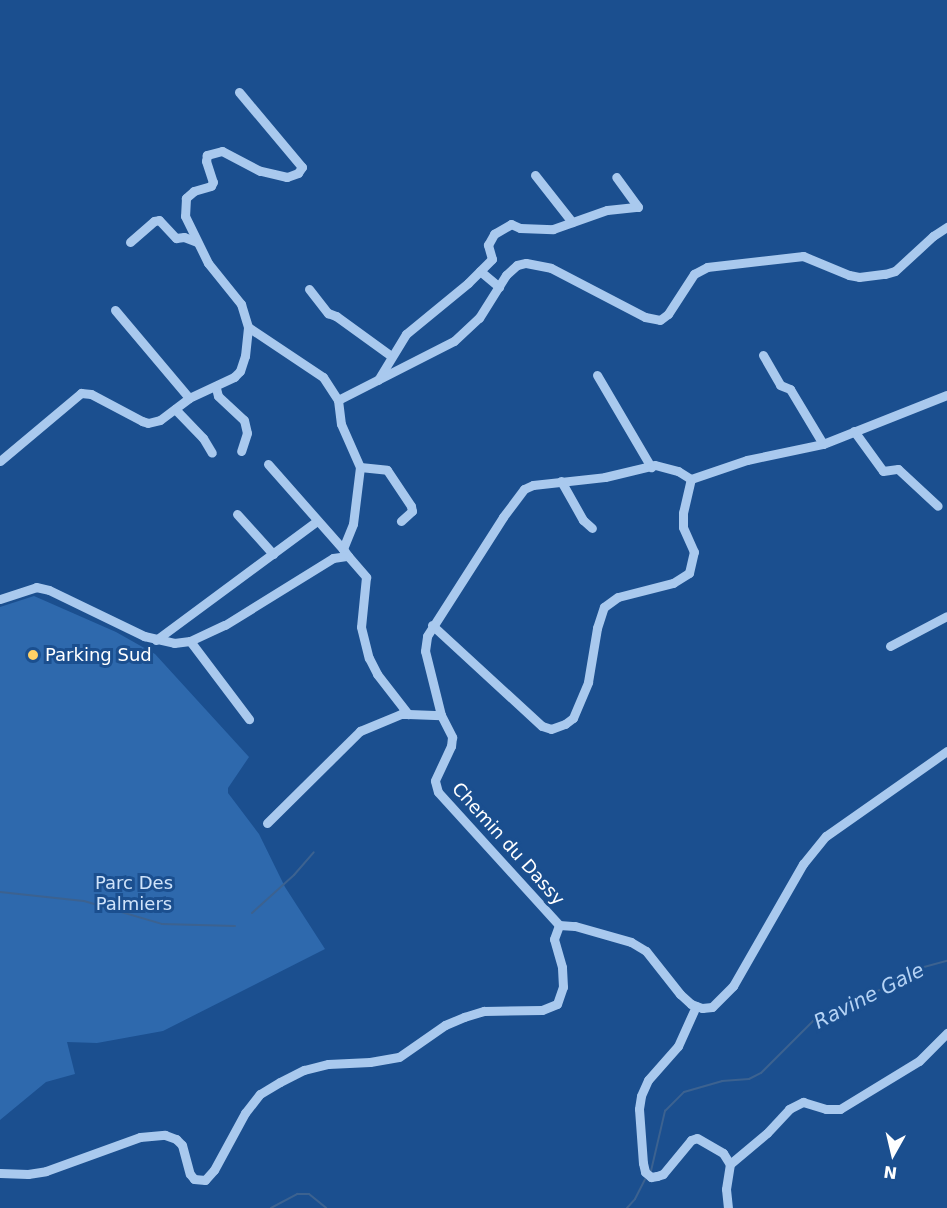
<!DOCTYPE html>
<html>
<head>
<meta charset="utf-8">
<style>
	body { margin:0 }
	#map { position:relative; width:947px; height:1208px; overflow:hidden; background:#1b4f8f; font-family:"DejaVu Sans",sans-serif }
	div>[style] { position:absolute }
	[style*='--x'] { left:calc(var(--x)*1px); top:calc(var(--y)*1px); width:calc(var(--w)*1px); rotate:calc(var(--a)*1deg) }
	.green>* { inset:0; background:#2e69ad }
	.stream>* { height:2px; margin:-1px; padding:0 1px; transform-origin:1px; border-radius:1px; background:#3c6290 }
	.minor>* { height:9px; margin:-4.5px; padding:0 4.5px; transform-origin:4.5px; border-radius:4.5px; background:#a9c9ee }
	.dots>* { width:16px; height:16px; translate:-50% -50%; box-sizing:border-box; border:3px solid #1b4f8f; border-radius:50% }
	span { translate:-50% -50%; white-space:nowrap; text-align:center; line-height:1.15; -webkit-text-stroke:6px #1b4f8f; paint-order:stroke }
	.poi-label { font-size:18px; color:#fff }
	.left { translate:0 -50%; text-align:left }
	.street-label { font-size:18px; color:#fff }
	.park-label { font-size:18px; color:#cfe3fa }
	.water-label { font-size:20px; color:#b5d3f5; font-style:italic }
	.north { position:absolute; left:863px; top:1124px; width:60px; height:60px; -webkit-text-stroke:4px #1b4f8f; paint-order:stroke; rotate:188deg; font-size:16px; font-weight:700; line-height:24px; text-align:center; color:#fff }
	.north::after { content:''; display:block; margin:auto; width:21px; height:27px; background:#fff; clip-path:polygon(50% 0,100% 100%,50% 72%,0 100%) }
</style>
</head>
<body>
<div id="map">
	<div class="green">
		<div style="clip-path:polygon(34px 596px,116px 632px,155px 654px,249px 757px,228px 788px,228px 793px,259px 834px,285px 887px,325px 949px,163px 1031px,97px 1043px,67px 1042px,75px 1074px,46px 1082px,0 1120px,0 607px)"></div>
	</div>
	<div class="stream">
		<div style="--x:0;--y:892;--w:84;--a:6.1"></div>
		<div style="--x:84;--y:901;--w:81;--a:16.4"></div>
		<div style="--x:162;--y:924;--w:73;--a:1.6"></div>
		<div style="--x:252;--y:913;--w:57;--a:-42.1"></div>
		<div style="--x:294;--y:875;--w:30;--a:-49"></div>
		<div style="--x:651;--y:1171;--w:62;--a:-76.9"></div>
		<div style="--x:665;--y:1111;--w:27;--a:-45"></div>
		<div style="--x:684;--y:1092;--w:40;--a:-16"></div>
		<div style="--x:722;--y:1081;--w:27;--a:-4"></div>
		<div style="--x:749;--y:1079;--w:13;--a:-27"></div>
		<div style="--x:761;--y:1073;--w:74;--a:-45"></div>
		<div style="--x:813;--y:1021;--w:65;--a:-25.4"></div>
		<div style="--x:872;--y:993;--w:26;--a:-21"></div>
		<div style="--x:896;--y:984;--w:33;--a:-31"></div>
		<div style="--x:924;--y:967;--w:24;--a:-15"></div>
		<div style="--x:271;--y:1208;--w:30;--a:-28"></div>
		<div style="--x:297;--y:1194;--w:12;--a:0"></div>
		<div style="--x:309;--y:1194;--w:22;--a:39"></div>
		<div style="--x:627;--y:1208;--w:12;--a:-48"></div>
		<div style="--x:635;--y:1199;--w:22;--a:-63"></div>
	</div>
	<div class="minor">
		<div style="--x:239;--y:92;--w:98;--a:50"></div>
		<div style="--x:302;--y:167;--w:7;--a:124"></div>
		<div style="--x:298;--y:173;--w:12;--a:160"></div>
		<div style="--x:287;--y:177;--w:28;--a:-167"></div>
		<div style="--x:260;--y:171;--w:43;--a:-152.2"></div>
		<div style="--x:222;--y:151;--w:16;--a:165"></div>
		<div style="--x:207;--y:155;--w:6;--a:99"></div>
		<div style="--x:206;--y:161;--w:22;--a:72"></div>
		<div style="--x:213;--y:182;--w:4;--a:117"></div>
		<div style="--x:211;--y:186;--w:18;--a:164"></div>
		<div style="--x:194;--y:191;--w:11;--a:139"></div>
		<div style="--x:186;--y:198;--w:18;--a:93"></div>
		<div style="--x:185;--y:216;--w:52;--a:63.9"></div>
		<div style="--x:208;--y:263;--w:53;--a:51.2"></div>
		<div style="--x:241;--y:304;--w:24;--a:73"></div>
		<div style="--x:248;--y:327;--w:90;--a:33.7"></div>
		<div style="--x:323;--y:377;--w:27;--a:57"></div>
		<div style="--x:338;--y:400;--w:24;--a:83"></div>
		<div style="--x:341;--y:424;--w:47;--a:66.2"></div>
		<div style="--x:360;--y:467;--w:57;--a:97"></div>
		<div style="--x:353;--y:524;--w:27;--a:112"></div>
		<div style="--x:343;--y:549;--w:9;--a:54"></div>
		<div style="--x:535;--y:175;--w:60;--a:51.8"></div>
		<div style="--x:130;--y:242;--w:32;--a:-41"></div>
		<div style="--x:154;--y:221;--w:5;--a:-11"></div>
		<div style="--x:159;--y:220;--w:25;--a:47"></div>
		<div style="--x:176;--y:238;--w:8;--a:-7"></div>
		<div style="--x:184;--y:237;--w:14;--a:21"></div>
		<div style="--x:480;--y:271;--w:25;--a:40"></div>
		<div style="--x:309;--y:289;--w:31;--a:52"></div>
		<div style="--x:328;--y:313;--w:9;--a:21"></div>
		<div style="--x:336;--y:316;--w:68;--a:36"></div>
		<div style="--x:115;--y:310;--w:115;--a:49.9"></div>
		<div style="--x:763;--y:355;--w:34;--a:60"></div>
		<div style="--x:780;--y:385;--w:11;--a:22"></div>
		<div style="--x:790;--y:389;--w:64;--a:59"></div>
		<div style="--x:597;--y:375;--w:107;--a:59.6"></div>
		<div style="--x:378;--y:380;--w:54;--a:-58.7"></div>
		<div style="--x:406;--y:334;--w:80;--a:-39.4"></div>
		<div style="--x:468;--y:283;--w:34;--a:-45"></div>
		<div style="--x:492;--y:259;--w:15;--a:-106"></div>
		<div style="--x:488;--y:245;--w:13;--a:-61"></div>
		<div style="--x:494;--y:234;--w:20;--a:-30"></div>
		<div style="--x:511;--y:224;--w:10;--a:24"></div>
		<div style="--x:520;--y:228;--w:33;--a:2"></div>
		<div style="--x:553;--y:229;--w:57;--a:-19.4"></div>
		<div style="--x:607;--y:210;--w:31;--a:-6"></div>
		<div style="--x:638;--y:207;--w:37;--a:-126"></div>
		<div style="--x:216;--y:388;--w:8;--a:76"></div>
		<div style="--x:218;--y:396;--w:35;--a:43"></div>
		<div style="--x:244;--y:420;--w:13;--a:77"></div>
		<div style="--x:247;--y:433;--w:19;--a:108"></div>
		<div style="--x:338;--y:400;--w:130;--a:-27"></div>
		<div style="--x:454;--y:341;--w:34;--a:-43"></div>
		<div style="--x:479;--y:318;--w:51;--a:-57.9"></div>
		<div style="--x:506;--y:275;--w:15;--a:-42"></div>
		<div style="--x:517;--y:265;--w:9;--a:-13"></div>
		<div style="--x:526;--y:263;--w:25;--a:11"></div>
		<div style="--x:551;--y:268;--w:106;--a:27.5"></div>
		<div style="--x:645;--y:317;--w:15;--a:11"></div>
		<div style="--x:660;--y:320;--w:10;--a:-37"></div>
		<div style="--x:668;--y:314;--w:48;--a:-57"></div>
		<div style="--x:694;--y:274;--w:15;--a:-28"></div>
		<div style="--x:707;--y:267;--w:97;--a:-6.5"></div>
		<div style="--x:803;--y:256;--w:50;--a:22.4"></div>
		<div style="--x:849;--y:275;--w:10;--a:11"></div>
		<div style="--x:859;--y:277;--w:26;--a:-7"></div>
		<div style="--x:885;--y:274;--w:10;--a:-17"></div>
		<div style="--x:895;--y:271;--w:52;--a:-42.6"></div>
		<div style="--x:933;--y:236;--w:17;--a:-33"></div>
		<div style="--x:175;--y:409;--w:40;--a:46"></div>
		<div style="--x:203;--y:438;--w:17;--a:59"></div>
		<div style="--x:854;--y:431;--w:49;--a:54.1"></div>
		<div style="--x:883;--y:471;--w:15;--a:-8"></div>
		<div style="--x:898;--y:469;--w:54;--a:42.8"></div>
		<div style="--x:0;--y:461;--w:106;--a:-40"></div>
		<div style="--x:81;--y:393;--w:10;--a:6"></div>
		<div style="--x:91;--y:394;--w:58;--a:27.9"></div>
		<div style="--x:142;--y:421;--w:6;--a:18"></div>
		<div style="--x:148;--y:423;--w:12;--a:-14"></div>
		<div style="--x:160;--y:420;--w:36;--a:-37"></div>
		<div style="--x:189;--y:398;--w:50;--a:-25"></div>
		<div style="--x:234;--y:377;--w:8;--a:-45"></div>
		<div style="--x:240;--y:371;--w:16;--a:-72"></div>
		<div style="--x:245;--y:356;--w:29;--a:-84"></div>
		<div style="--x:268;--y:464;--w:113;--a:48.6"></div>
		<div style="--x:360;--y:467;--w:27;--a:6"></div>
		<div style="--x:387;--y:470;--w:43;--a:56.3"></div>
		<div style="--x:411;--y:506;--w:5;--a:79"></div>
		<div style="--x:412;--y:511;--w:15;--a:138"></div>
		<div style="--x:691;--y:479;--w:59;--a:-18.7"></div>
		<div style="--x:747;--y:460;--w:78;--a:-11.9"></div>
		<div style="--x:823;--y:444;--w:133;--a:-21.6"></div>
		<div style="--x:561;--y:481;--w:45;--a:60.6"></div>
		<div style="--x:583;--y:520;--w:12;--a:42"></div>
		<div style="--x:237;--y:514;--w:54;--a:48"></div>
		<div style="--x:0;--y:599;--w:38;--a:-18"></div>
		<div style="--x:36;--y:587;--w:13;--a:13"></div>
		<div style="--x:49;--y:590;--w:106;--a:25.8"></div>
		<div style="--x:144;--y:636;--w:31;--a:13"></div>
		<div style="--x:174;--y:643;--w:16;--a:-7"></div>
		<div style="--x:190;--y:641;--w:38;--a:-25"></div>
		<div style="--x:225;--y:625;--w:127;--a:-31.8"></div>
		<div style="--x:333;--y:558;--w:15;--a:-8"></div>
		<div style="--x:348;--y:556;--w:28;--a:49"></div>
		<div style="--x:366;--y:577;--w:50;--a:95.7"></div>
		<div style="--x:361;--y:627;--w:32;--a:76"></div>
		<div style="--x:369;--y:658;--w:18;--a:63"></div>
		<div style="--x:377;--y:674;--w:51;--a:52.2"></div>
		<div style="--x:408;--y:714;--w:33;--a:2"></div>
		<div style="--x:441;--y:715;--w:25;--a:63"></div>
		<div style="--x:452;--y:737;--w:9;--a:96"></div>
		<div style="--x:451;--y:746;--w:38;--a:115"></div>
		<div style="--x:435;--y:781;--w:11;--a:75"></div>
		<div style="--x:438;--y:792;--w:180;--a:47.7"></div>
		<div style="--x:559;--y:925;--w:16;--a:4"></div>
		<div style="--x:575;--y:926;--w:58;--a:15.9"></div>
		<div style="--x:631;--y:942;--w:17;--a:31"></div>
		<div style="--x:646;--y:951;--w:55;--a:51.7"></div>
		<div style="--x:680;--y:994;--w:15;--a:42"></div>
		<div style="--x:691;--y:1004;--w:12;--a:20"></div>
		<div style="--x:702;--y:1008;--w:10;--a:-6"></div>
		<div style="--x:712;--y:1007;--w:30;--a:-45"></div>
		<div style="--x:733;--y:986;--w:141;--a:-60.2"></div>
		<div style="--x:803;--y:864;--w:36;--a:-51"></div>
		<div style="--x:826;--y:836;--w:148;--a:-35.1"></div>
		<div style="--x:432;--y:625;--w:149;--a:42.6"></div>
		<div style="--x:542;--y:726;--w:9;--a:18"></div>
		<div style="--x:551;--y:729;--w:15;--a:-20"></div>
		<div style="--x:565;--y:724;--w:10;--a:-37"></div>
		<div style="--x:573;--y:718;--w:39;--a:-67"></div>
		<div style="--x:588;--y:682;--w:55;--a:-80.5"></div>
		<div style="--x:597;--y:628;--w:22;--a:-72"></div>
		<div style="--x:604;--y:607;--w:17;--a:-36"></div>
		<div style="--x:618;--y:597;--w:57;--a:-14.3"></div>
		<div style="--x:673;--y:583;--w:19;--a:-32"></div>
		<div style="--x:689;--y:573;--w:22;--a:-77"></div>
		<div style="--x:694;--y:552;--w:27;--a:-114"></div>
		<div style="--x:683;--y:527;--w:14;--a:-90"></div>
		<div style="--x:683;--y:513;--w:35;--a:-77"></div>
		<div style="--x:156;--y:640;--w:200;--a:-36.5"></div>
		<div style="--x:190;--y:641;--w:98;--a:52.9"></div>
		<div style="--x:890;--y:646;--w:64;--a:-27.8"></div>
		<div style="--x:441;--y:715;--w:66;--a:-104"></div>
		<div style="--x:425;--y:651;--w:15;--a:-82"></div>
		<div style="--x:427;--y:636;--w:141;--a:-57.4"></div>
		<div style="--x:503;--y:517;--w:35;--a:-53"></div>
		<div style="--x:524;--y:489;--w:10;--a:-24"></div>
		<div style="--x:533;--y:485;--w:72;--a:-6.3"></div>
		<div style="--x:605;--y:477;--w:51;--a:-13.5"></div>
		<div style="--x:655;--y:465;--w:24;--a:15"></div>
		<div style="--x:678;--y:471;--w:15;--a:32"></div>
		<div style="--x:267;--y:823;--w:131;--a:-44.7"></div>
		<div style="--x:360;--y:731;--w:44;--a:-22.5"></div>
		<div style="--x:401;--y:714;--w:7;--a:0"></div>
		<div style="--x:696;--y:1006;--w:44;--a:114.2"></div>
		<div style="--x:678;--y:1046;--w:45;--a:131.4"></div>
		<div style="--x:648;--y:1080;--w:17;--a:114"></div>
		<div style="--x:641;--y:1096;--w:13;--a:99"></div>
		<div style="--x:639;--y:1109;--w:54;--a:85.8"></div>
		<div style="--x:643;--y:1163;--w:9;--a:77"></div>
		<div style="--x:645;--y:1172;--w:8;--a:40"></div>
		<div style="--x:651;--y:1177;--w:6;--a:-9"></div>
		<div style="--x:657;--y:1176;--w:6;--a:-18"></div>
		<div style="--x:663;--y:1174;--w:44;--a:-50.5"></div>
		<div style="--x:691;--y:1140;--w:6;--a:-18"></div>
		<div style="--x:697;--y:1138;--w:30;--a:30"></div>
		<div style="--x:723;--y:1153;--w:13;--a:58"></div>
		<div style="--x:0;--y:1173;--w:28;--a:2"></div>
		<div style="--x:28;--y:1174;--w:18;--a:-9"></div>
		<div style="--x:46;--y:1171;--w:100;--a:-19.9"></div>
		<div style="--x:140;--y:1137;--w:25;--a:-5"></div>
		<div style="--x:165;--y:1135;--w:12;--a:20"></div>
		<div style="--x:176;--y:1139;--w:8;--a:45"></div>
		<div style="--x:182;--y:1145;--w:30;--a:75"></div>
		<div style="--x:190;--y:1174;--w:6;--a:51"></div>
		<div style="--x:194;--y:1179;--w:11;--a:5"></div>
		<div style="--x:205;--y:1180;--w:13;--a:-48"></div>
		<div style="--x:214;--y:1170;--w:65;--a:-61.5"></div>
		<div style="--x:245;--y:1113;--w:24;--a:-52"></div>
		<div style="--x:260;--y:1094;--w:23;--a:-31"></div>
		<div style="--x:280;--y:1082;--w:27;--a:-27"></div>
		<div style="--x:304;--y:1070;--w:25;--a:-14"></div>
		<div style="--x:328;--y:1064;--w:42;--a:-2.7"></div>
		<div style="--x:370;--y:1062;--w:29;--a:-10"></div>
		<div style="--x:399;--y:1057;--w:56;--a:-34.8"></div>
		<div style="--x:445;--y:1025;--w:21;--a:-23"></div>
		<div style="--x:464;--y:1017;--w:21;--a:-17"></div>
		<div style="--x:484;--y:1011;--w:58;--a:-1"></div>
		<div style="--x:542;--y:1010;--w:16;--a:-22"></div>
		<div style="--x:557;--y:1004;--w:18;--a:-71"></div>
		<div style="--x:563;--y:987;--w:20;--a:-93"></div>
		<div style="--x:562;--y:967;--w:29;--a:-106"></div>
		<div style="--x:554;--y:939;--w:15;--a:-70"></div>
		<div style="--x:728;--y:1208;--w:19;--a:-96"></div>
		<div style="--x:726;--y:1189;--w:25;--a:-81"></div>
		<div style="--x:730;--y:1164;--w:48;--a:-40"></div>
		<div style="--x:767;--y:1133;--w:33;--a:-47"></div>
		<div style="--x:789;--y:1109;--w:16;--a:-27"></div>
		<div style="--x:803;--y:1102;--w:24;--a:17"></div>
		<div style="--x:826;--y:1109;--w:14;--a:0"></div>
		<div style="--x:840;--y:1109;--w:92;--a:-31.3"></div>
		<div style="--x:919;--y:1061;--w:40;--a:-45"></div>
	</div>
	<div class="dots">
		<div style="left:33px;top:655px;background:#ffd166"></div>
	</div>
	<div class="poi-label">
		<span class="left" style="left:45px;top:655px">Parking Sud</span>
	</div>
	<div class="street-label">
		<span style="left:508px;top:844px;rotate:48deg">Chemin du Dassy</span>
	</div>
	<div class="park-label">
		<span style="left:134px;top:894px">Parc Des<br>Palmiers</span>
	</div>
	<div class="water-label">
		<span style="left:869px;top:996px;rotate:-27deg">Ravine Gale</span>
	</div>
	<div class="north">N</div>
</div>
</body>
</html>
